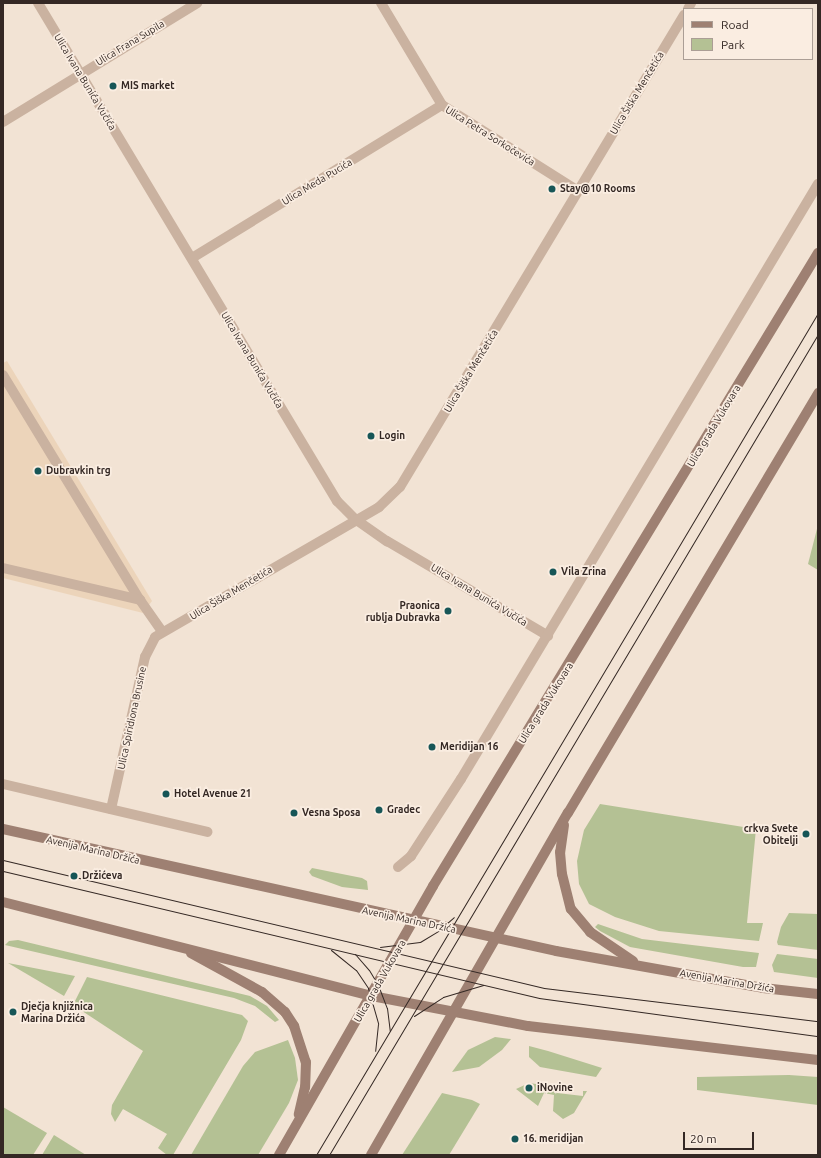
<!DOCTYPE html>
<html>
<head>
<meta charset="utf-8">
<style>
	body { margin:0 }
	#map { position:relative; width:821px; height:1158px; overflow:hidden; background:#f2e3d4; font-family:Ubuntu,sans-serif }
	div>[style] { position:absolute }
	[style*='--x'] { left:calc(var(--x)*1px); top:calc(var(--y)*1px); width:calc(var(--w)*1px); rotate:calc(var(--a)*1deg) }
	.green>* { inset:0; background:#b4c194 }
	.plaza>* { inset:0; background:#ecd4ba }
	.minor>* { height:10px; margin:-5px; padding:0 5px; transform-origin:5px; border-radius:5px; background:#cab2a0 }
	.secondary>* { height:10px; margin:-5px; padding:0 5px; transform-origin:5px; border-radius:5px; background:#9e8072 }
	.tram>* { height:1px; margin:-0.5px; padding:0 0.5px; transform-origin:0.5px; border-radius:0.5px; background:#342824 }
	.dots>* { width:11px; height:11px; translate:-50% -50%; box-sizing:border-box; border:2px solid #faede1; border-radius:50% }
	span { translate:-50% -50%; white-space:nowrap; text-align:center; line-height:1.15; -webkit-text-stroke:3.5px #faede1; paint-order:stroke }
	.street-label { font-size:10px; color:#342824 }
	.poi-label { font-size:10px; color:#342824; font-weight:700 }
	.left { translate:0 -50%; text-align:left }
	.right { translate:-100% -50%; text-align:right }
	.frame { position:absolute; inset:0; border:4px solid #342824; pointer-events:none }
	.legend { position:absolute; left:683px; top:8px; width:130px; height:52px; box-sizing:border-box; background:#faede1; border:1px solid #ab9e95; margin:0; padding:5px 7px; list-style:none; font-size:12px; color:#342824 }
	.legend li { display:flex; align-items:center; gap:8px; height:20px }
	.legend b { width:20px; border:1px solid #ab9e95 }
	.scale { position:absolute; left:683px; top:1132px; width:71px; height:18px; box-sizing:border-box; border:2px solid #342824; border-top:0; padding-left:5px; font-size:12px; line-height:14px; white-space:nowrap; color:#342824; -webkit-text-stroke:3px #faede1; paint-order:stroke }
</style>
</head>
<body>
<div id="map">
	<div class="green">
		<div style="clip-path:polygon(818px 525px,818px 570px,808px 564px)"></div>
		<div style="clip-path:polygon(600px 804px,756px 829px,747px 923px,763px 923px,759px 941px,659px 931px,615px 917px,589px 904px,579px 884px,577px 861px,584px 830px)"></div>
		<div style="clip-path:polygon(312px 868px,362px 878px,367px 881px,368px 890px,342px 887px,312px 876px,309px 872px)"></div>
		<div style="clip-path:polygon(789px 913px,818px 914px,818px 950px,778px 945px,777px 942px,781px 927px)"></div>
		<div style="clip-path:polygon(598px 924px,642px 939px,759px 953px,756px 967px,743px 967px,630px 947px,600px 931px,595px 927px)"></div>
		<div style="clip-path:polygon(18px 940px,250px 996px,267px 1006px,279px 1020px,275px 1022px,255px 1006px,234px 998px,5px 945px,9px 941px)"></div>
		<div style="clip-path:polygon(777px 954px,818px 959px,818px 978px,774px 972px,772px 965px)"></div>
		<div style="clip-path:polygon(8px 963px,75px 976px,64px 996px)"></div>
		<div style="clip-path:polygon(87px 977px,242px 1015px,248px 1021px,241px 1040px,173px 1155px,167px 1155px,158px 1148px,167px 1134px,123px 1109px,115px 1122px,111px 1114px,112px 1105px,143px 1051px,73px 1005px)"></div>
		<div style="clip-path:polygon(495px 1037px,511px 1039px,502px 1050px,479px 1067px,452px 1072px,468px 1050px)"></div>
		<div style="clip-path:polygon(288px 1040px,295px 1058px,298px 1080px,289px 1103px,258px 1155px,191px 1155px,243px 1066px,255px 1052px)"></div>
		<div style="clip-path:polygon(529px 1046px,548px 1051px,602px 1068px,596px 1077px,540px 1067px,529px 1057px)"></div>
		<div style="clip-path:polygon(789px 1075px,818px 1077px,818px 1105px,697px 1090px,697px 1077px)"></div>
		<div style="clip-path:polygon(529px 1083px,557px 1087px,557px 1093px,583px 1096px,583px 1091px,587px 1091px,574px 1113px,563px 1119px,553px 1111px,554px 1095px,544px 1093px,538px 1106px,516px 1089px)"></div>
		<div style="clip-path:polygon(442px 1093px,472px 1100px,480px 1104px,449px 1155px,402px 1155px)"></div>
		<div style="clip-path:polygon(3px 1107px,47px 1133px,33px 1155px,3px 1155px)"></div>
		<div style="clip-path:polygon(54px 1135px,86px 1155px,42px 1155px)"></div>
	</div>
	<div class="plaza">
		<div style="clip-path:polygon(7px 361px,152px 601px,143px 613px,3px 578px,3px 363px)"></div>
	</div>
	<div class="minor">
		<div style="--x:38;--y:3;--w:581;--a:59.02"></div>
		<div style="--x:337;--y:501;--w:25;--a:45"></div>
		<div style="--x:355;--y:519;--w:39;--a:35"></div>
		<div style="--x:387;--y:541;--w:187;--a:30.5"></div>
		<div style="--x:381;--y:3;--w:119;--a:59.1"></div>
		<div style="--x:442;--y:105;--w:161;--a:32.3"></div>
		<div style="--x:688;--y:9;--w:7;--a:-63"></div>
		<div style="--x:3;--y:122;--w:228;--a:-31.5"></div>
		<div style="--x:192;--y:258;--w:293;--a:-31.5"></div>
		<div style="--x:3;--y:375;--w:263;--a:58.7"></div>
		<div style="--x:140;--y:600;--w:38;--a:55"></div>
		<div style="--x:3;--y:568;--w:141;--a:13.1"></div>
		<div style="--x:3;--y:784;--w:210;--a:13.2"></div>
		<div style="--x:111;--y:809;--w:156;--a:-77.4"></div>
		<div style="--x:145;--y:657;--w:22;--a:-63"></div>
		<div style="--x:155;--y:637;--w:259;--a:-30.1"></div>
		<div style="--x:379;--y:507;--w:29;--a:-44"></div>
		<div style="--x:400;--y:487;--w:551;--a:-58.96"></div>
		<div style="--x:398;--y:867;--w:17;--a:-40"></div>
		<div style="--x:411;--y:856;--w:92;--a:-57"></div>
		<div style="--x:461;--y:779;--w:694;--a:-59.04"></div>
	</div>
	<div class="secondary">
		<div style="--x:564;--y:825;--w:27;--a:98"></div>
		<div style="--x:560;--y:852;--w:22;--a:85"></div>
		<div style="--x:562;--y:874;--w:36;--a:76"></div>
		<div style="--x:571;--y:909;--w:30;--a:50"></div>
		<div style="--x:590;--y:932;--w:52;--a:34"></div>
		<div style="--x:3;--y:829;--w:566;--a:12.44"></div>
		<div style="--x:556;--y:951;--w:210;--a:10.1"></div>
		<div style="--x:763;--y:988;--w:55;--a:6.2"></div>
		<div style="--x:3;--y:902;--w:381;--a:14.3"></div>
		<div style="--x:372;--y:996;--w:159;--a:10.9"></div>
		<div style="--x:528;--y:1026;--w:292;--a:6.7"></div>
		<div style="--x:191;--y:953;--w:81;--a:28.8"></div>
		<div style="--x:262;--y:992;--w:30;--a:41"></div>
		<div style="--x:285;--y:1012;--w:17;--a:57"></div>
		<div style="--x:294;--y:1026;--w:38;--a:72"></div>
		<div style="--x:306;--y:1062;--w:25;--a:92"></div>
		<div style="--x:305;--y:1087;--w:28;--a:103"></div>
		<div style="--x:279;--y:1155;--w:310;--a:-60.2"></div>
		<div style="--x:433;--y:886;--w:741;--a:-58.69"></div>
		<div style="--x:371;--y:1155;--w:395;--a:-60.1"></div>
		<div style="--x:568;--y:813;--w:489;--a:-59.2"></div>
	</div>
	<div class="tram">
		<div style="--x:3;--y:860;--w:556;--a:13.31"></div>
		<div style="--x:544;--y:988;--w:276;--a:6.9"></div>
		<div style="--x:3;--y:871;--w:551;--a:13.33"></div>
		<div style="--x:539;--y:998;--w:282;--a:7.8"></div>
		<div style="--x:380;--y:947;--w:40;--a:-7.1"></div>
		<div style="--x:420;--y:942;--w:21;--a:-31"></div>
		<div style="--x:438;--y:931;--w:21;--a:-41"></div>
		<div style="--x:331;--y:950;--w:32;--a:39"></div>
		<div style="--x:356;--y:970;--w:22;--a:56"></div>
		<div style="--x:368;--y:988;--w:37;--a:74"></div>
		<div style="--x:378;--y:1024;--w:27;--a:96"></div>
		<div style="--x:355;--y:954;--w:21;--a:49"></div>
		<div style="--x:369;--y:970;--w:17;--a:59"></div>
		<div style="--x:378;--y:985;--w:25;--a:69"></div>
		<div style="--x:387;--y:1008;--w:23;--a:83"></div>
		<div style="--x:414;--y:1016;--w:35;--a:-33"></div>
		<div style="--x:443;--y:997;--w:42;--a:-16.7"></div>
		<div style="--x:316;--y:1155;--w:980;--a:-59.2"></div>
		<div style="--x:329;--y:1155;--w:956;--a:-59.22"></div>
	</div>
	<div class="dots">
		<div style="left:113px;top:86px;background:#175657"></div>
		<div style="left:552px;top:189px;background:#175657"></div>
		<div style="left:371px;top:436px;background:#175657"></div>
		<div style="left:38px;top:471px;background:#175657"></div>
		<div style="left:553px;top:572px;background:#175657"></div>
		<div style="left:448px;top:611px;background:#175657"></div>
		<div style="left:432px;top:747px;background:#175657"></div>
		<div style="left:166px;top:794px;background:#175657"></div>
		<div style="left:379px;top:810px;background:#175657"></div>
		<div style="left:294px;top:813px;background:#175657"></div>
		<div style="left:806px;top:834px;background:#175657"></div>
		<div style="left:74px;top:876px;background:#175657"></div>
		<div style="left:13px;top:1012px;background:#175657"></div>
		<div style="left:529px;top:1088px;background:#175657"></div>
		<div style="left:515px;top:1139px;background:#175657"></div>
	</div>
	<div class="street-label">
		<span style="left:130px;top:43px;rotate:-31deg">Ulica Frana Supila</span>
		<span style="left:85px;top:82px;rotate:59deg">Ulica Ivana Bunića Vučića</span>
		<span style="left:637px;top:93px;rotate:-59deg">Ulica Šiška Menčetića</span>
		<span style="left:490px;top:136px;rotate:32deg">Ulica Petra Sorkočevića</span>
		<span style="left:317px;top:182px;rotate:-31deg">Ulica Meda Pucića</span>
		<span style="left:252px;top:360px;rotate:59deg">Ulica Ivana Bunića Vučića</span>
		<span style="left:471px;top:371px;rotate:-59deg">Ulica Šiška Menčetića</span>
		<span style="left:714px;top:426px;rotate:-59deg">Ulica grada Vukovara</span>
		<span style="left:231px;top:593px;rotate:-31deg">Ulica Šiška Menčetića</span>
		<span style="left:479px;top:595px;rotate:31deg">Ulica Ivana Bunića Vučića</span>
		<span style="left:546px;top:703px;rotate:-58deg">Ulica grada Vukovara</span>
		<span style="left:132px;top:718px;rotate:-78deg">Ulica Spiridiona Brusine</span>
		<span style="left:93px;top:850px;rotate:13deg">Avenija Marina Držića</span>
		<span style="left:409px;top:920px;rotate:12deg">Avenija Marina Držića</span>
		<span style="left:380px;top:981px;rotate:-60deg">Ulica grada Vukovara</span>
		<span style="left:727px;top:981px;rotate:10deg">Avenija Marina Držića</span>
	</div>
	<div class="poi-label">
		<span class="left" style="left:121px;top:86px">MIS market</span>
		<span class="left" style="left:560px;top:189px">Stay@10 Rooms</span>
		<span class="left" style="left:379px;top:436px">Login</span>
		<span class="left" style="left:46px;top:471px">Dubravkin trg</span>
		<span class="left" style="left:561px;top:572px">Vila Zrina</span>
		<span class="right" style="left:440px;top:611px">Praonica<br>rublja Dubravka</span>
		<span class="left" style="left:440px;top:747px">Meridijan 16</span>
		<span class="left" style="left:174px;top:794px">Hotel Avenue 21</span>
		<span class="left" style="left:387px;top:810px">Gradec</span>
		<span class="left" style="left:302px;top:813px">Vesna Sposa</span>
		<span class="right" style="left:798px;top:834px">crkva Svete<br>Obitelji</span>
		<span class="left" style="left:82px;top:876px">Držićeva</span>
		<span class="left" style="left:21px;top:1012px">Dječja knjižnica<br>Marina Držića</span>
		<span class="left" style="left:537px;top:1088px">iNovine</span>
		<span class="left" style="left:523px;top:1139px">16. meridijan</span>
	</div>
	<div class="frame"></div>
	<ul class="legend">
	<li><b style="height:5px;background:#9e8072"></b>Road</li>
	<li><b style="height:11px;background:#b4c194"></b>Park</li>
	</ul>
	<div class="scale">20 m</div>
</div>
</body>
</html>
